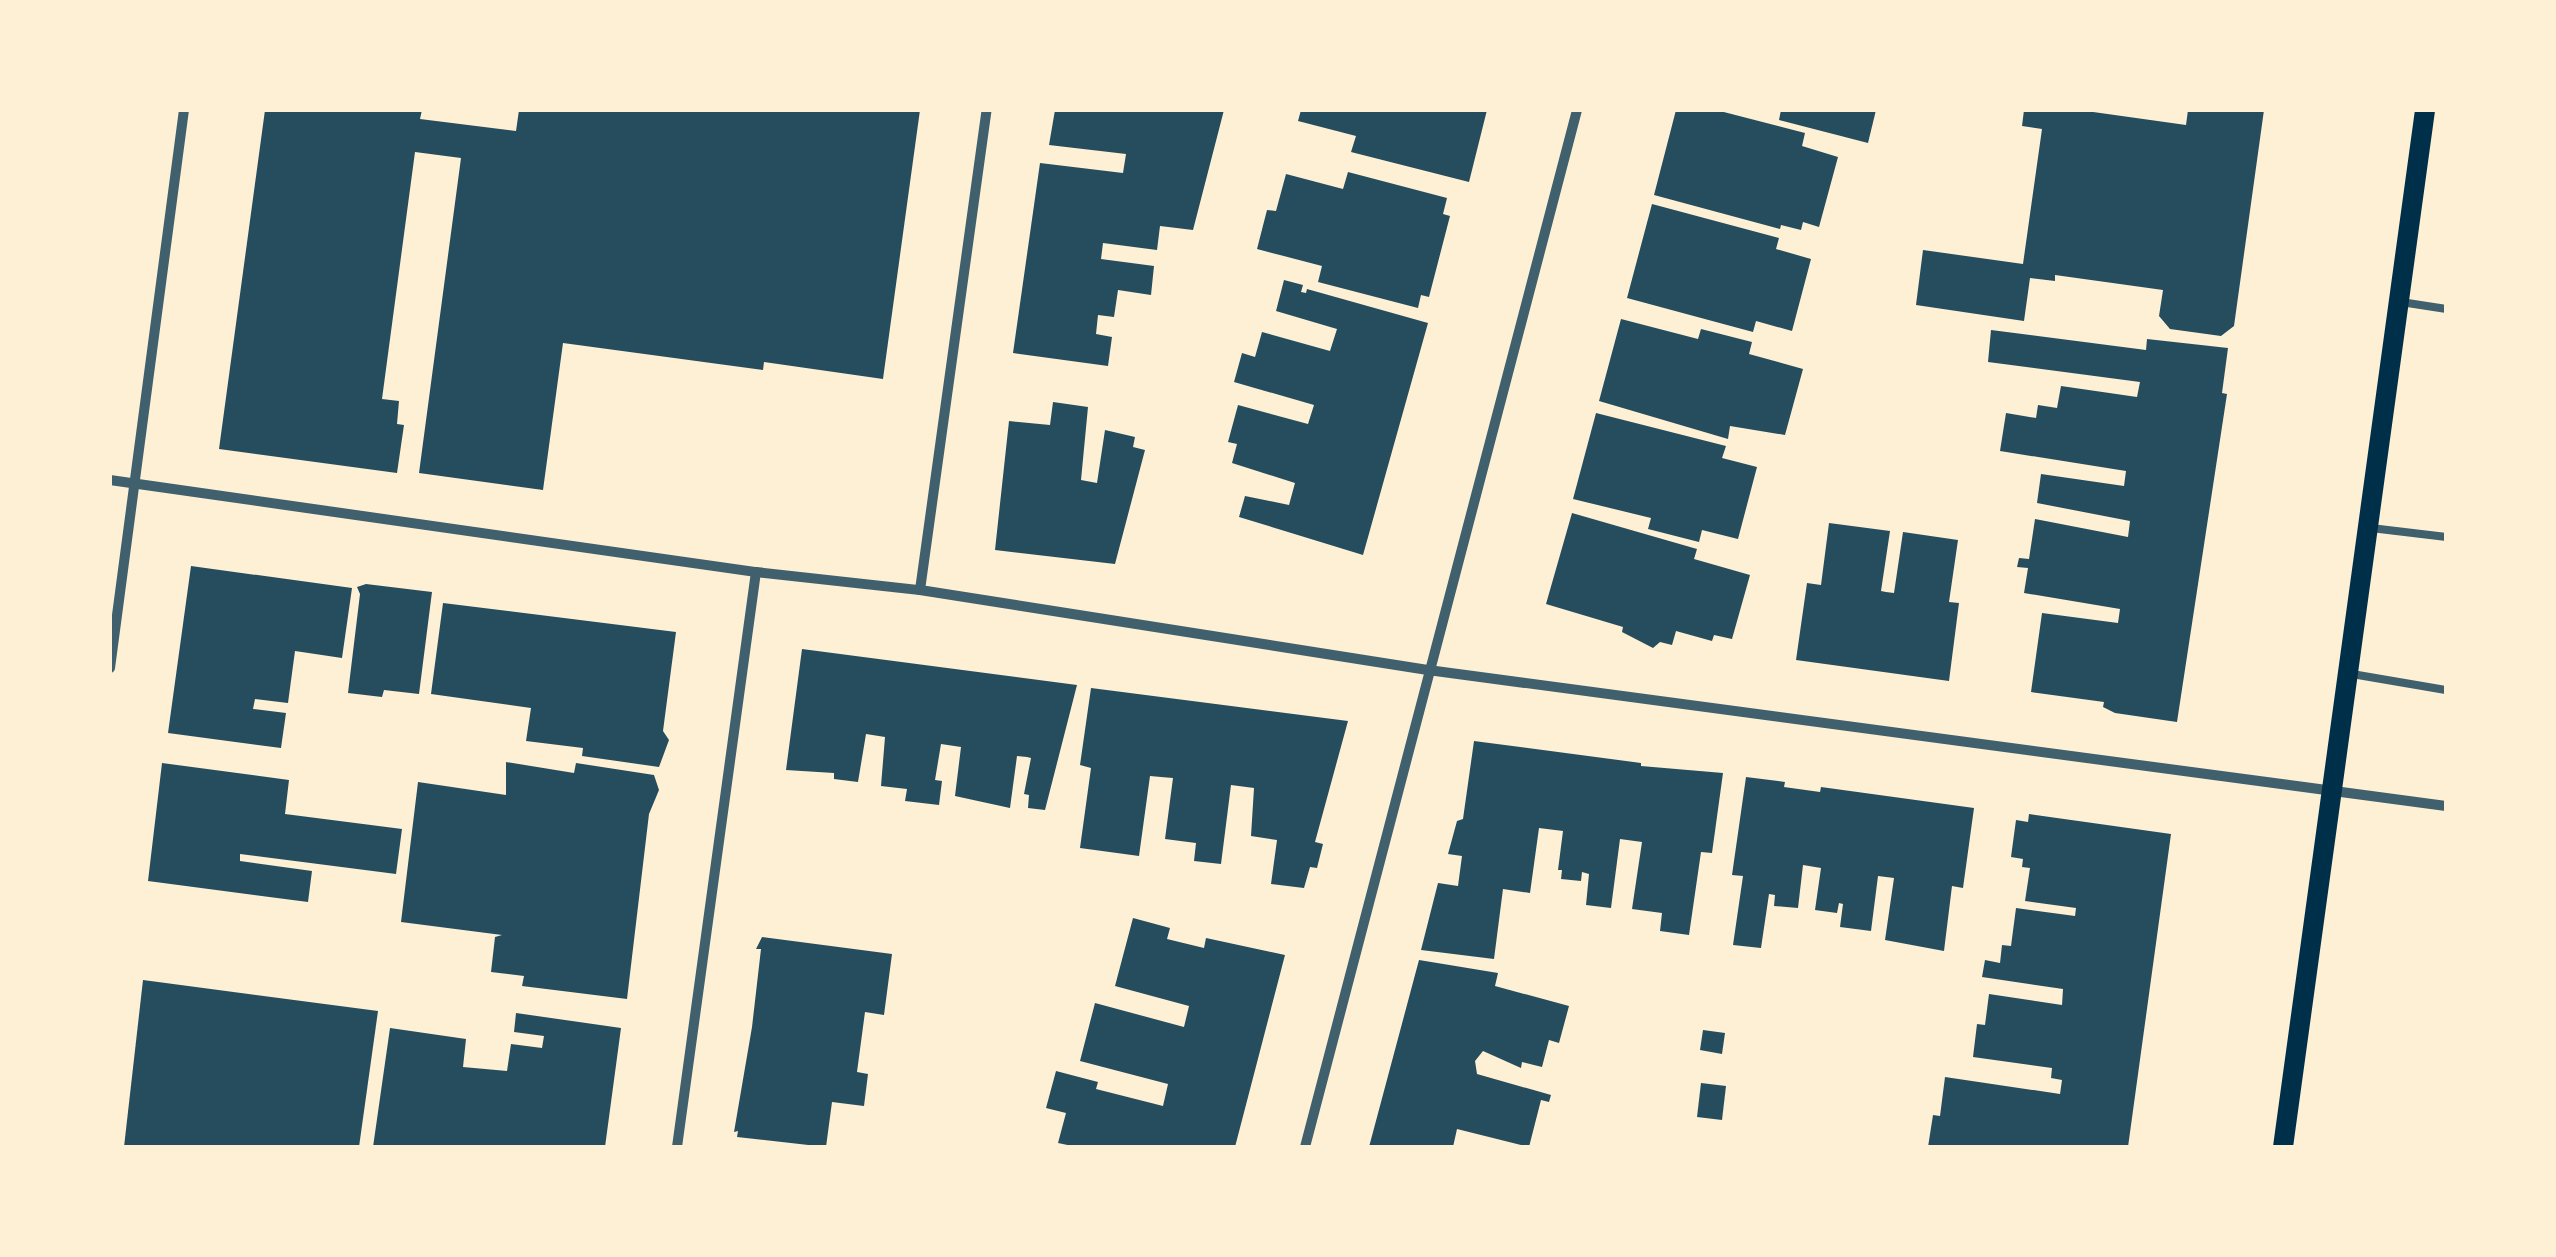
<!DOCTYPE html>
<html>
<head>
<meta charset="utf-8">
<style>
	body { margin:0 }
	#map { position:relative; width:2556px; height:1257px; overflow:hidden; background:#fdf0d5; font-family:"Source Sans 3",sans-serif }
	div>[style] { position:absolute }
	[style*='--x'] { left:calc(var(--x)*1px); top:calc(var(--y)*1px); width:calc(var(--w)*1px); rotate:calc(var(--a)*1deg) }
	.building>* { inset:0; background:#264d5e }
	.service>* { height:8px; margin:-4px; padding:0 4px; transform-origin:4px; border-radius:4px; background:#3f606c }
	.minor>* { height:10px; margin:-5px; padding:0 5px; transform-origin:5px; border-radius:5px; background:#3f606c }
	.secondary>* { height:20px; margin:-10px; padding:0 10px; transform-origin:10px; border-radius:10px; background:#003049 }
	span { translate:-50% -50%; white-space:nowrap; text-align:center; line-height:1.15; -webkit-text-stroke:8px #fdf0d5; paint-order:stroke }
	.frame { position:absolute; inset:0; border:112px solid #fdf0d5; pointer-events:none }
</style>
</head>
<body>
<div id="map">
	<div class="building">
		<div style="clip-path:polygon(265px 110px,422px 110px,420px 119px,516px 131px,519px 110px,920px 110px,883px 379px,764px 362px,763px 370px,563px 343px,543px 490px,419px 473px,461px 158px,415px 152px,382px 399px,399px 401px,397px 424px,404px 425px,397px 473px,219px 449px)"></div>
		<div style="clip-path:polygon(1055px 110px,1224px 110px,1193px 230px,1160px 226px,1157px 250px,1103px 243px,1101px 259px,1154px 266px,1151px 295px,1118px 290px,1114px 317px,1098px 315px,1096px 334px,1112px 337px,1108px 366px,1013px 353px,1040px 163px,1123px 173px,1126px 154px,1049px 145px)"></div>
		<div style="clip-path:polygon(1301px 110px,1487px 110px,1469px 182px,1351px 152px,1356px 136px,1298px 121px)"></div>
		<div style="clip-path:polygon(1676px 110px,1716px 110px,1805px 133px,1802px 146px,1838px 157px,1819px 227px,1803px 222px,1801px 230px,1781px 225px,1780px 229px,1654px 195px)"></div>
		<div style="clip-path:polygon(1781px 110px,1876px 110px,1868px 143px,1779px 120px)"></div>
		<div style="clip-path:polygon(2024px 110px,2079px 110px,2186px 125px,2188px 110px,2264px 110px,2234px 326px,2221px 336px,2170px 329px,2159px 316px,2163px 290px,2055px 275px,2055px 281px,2030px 278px,2024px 321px,1916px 305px,1923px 250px,2023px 264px,2042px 129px,2022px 126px)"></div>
		<div style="clip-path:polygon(1348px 172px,1447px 198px,1443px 214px,1450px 216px,1429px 297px,1421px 295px,1418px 308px,1318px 282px,1322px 266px,1257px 249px,1267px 210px,1276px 211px,1286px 174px,1343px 189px)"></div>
		<div style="clip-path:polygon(1652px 204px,1779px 238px,1776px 249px,1811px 259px,1792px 331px,1756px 321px,1753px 332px,1627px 298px)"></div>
		<div style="clip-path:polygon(1284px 280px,1303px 285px,1301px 292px,1306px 293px,1307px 289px,1428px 323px,1363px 555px,1239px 517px,1245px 496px,1289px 505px,1295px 483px,1232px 463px,1237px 444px,1228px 442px,1238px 405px,1308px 424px,1314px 405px,1234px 382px,1242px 353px,1255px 357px,1262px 332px,1330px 351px,1337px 329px,1276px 311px)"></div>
		<div style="clip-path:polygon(1621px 319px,1698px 339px,1701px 329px,1752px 342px,1749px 354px,1803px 369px,1785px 435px,1730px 426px,1728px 439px,1599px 401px)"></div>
		<div style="clip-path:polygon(1991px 330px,2146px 350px,2147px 339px,2228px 348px,2222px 393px,2227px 394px,2177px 722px,2115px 713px,2103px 707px,2104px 702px,2031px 692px,2042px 613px,2118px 623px,2120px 609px,2024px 593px,2028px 568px,2017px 567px,2019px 558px,2029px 559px,2035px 519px,2128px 537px,2130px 521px,2037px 503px,2041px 474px,2124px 486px,2126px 471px,2000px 451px,2006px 413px,2036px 418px,2038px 405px,2057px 408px,2061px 386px,2137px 397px,2140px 382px,1988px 362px)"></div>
		<div style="clip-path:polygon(1053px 402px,1088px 407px,1081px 480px,1097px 483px,1105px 430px,1135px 437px,1133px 447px,1145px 450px,1115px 564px,995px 550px,1009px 421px,1050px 425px)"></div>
		<div style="clip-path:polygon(1596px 413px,1726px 446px,1722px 458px,1757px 467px,1738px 539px,1702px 530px,1699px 542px,1648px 529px,1651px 518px,1573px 499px)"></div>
		<div style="clip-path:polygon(1572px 513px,1697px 549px,1694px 559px,1750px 575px,1732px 639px,1714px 635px,1712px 641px,1676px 631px,1672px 645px,1660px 642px,1653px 648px,1622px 632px,1623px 627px,1546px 604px)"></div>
		<div style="clip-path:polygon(1829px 523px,1890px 531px,1881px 591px,1886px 592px,1894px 593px,1903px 532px,1958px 540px,1949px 602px,1959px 603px,1949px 681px,1796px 660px,1807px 583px,1821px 585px)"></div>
		<div style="clip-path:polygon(191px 566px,352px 588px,342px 658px,295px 651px,288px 703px,255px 699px,253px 709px,286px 713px,281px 748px,168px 733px)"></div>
		<div style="clip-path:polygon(366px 584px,432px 592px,419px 694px,384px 690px,382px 697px,348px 693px,360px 594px,357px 587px)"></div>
		<div style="clip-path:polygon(443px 603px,676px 632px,663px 731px,669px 740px,659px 767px,582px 756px,583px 748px,526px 741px,531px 708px,431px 694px)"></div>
		<div style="clip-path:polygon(802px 649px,1077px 685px,1045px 810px,1028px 808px,1029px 795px,1024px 794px,1031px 758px,1027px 757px,1017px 756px,1010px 808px,955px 796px,961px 747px,941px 744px,935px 780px,942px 781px,939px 805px,905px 801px,907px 789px,881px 786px,885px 737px,866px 734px,858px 782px,834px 779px,834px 773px,786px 770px)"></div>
		<div style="clip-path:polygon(1091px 688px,1348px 721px,1315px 842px,1323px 844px,1317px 868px,1310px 867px,1304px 888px,1271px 884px,1277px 840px,1251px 836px,1254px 788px,1231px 785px,1221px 864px,1194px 861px,1196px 843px,1165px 839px,1173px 778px,1161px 777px,1150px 776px,1139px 856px,1080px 848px,1091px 768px,1080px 765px)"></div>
		<div style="clip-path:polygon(1474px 741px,1641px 763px,1641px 766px,1723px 773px,1712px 853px,1701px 852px,1689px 935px,1660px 931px,1662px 913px,1632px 909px,1642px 842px,1620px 839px,1611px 908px,1586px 905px,1589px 874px,1582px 872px,1581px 881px,1561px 879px,1562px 870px,1558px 870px,1563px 831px,1539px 828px,1530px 893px,1503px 889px,1494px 959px,1421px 950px,1438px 883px,1458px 886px,1462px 856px,1448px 854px,1457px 821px,1463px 819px)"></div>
		<div style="clip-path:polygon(506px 762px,574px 773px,576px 763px,654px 775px,659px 790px,649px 814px,627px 999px,522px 986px,524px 976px,491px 972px,495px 937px,502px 935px,401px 922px,418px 782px,506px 795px)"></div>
		<div style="clip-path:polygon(162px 763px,289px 780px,285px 814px,402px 829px,396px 874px,240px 854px,240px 861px,312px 871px,308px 902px,148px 881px)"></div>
		<div style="clip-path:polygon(1746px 777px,1785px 782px,1784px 787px,1820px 792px,1821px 787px,1974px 808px,1963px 888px,1952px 886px,1944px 951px,1885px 940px,1894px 878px,1878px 876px,1871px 931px,1840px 927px,1843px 904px,1839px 903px,1837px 913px,1815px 910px,1821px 868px,1803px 865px,1798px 908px,1774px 906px,1775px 895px,1769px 894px,1761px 948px,1733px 945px,1743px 876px,1732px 875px)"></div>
		<div style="clip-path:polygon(2029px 814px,2171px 834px,2128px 1147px,1928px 1147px,1933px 1115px,1940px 1116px,1945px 1077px,2060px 1094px,2062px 1080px,2051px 1078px,2052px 1068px,1973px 1057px,1977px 1024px,1985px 1025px,1989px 994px,2062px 1005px,2063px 989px,1982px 977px,1985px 960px,2000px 963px,2002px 945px,2011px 946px,2016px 908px,2075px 916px,2076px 908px,2025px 901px,2030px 868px,2022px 867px,2023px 859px,2011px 857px,2016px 820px,2028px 822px)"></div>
		<div style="clip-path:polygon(1133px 918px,1170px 928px,1167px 939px,1204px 948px,1206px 938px,1285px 955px,1235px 1147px,1077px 1147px,1058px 1143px,1066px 1113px,1046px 1108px,1056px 1071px,1098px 1082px,1096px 1089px,1163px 1106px,1168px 1084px,1080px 1061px,1095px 1003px,1184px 1027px,1189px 1006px,1115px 986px)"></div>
		<div style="clip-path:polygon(762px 937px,892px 954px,884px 1015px,865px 1012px,857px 1072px,868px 1074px,864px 1106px,832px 1102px,826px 1147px,737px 1137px,738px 1131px,734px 1132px,752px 1027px,761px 949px,756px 949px)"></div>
		<div style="clip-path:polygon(1419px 960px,1498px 973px,1495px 986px,1569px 1006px,1559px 1043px,1549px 1040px,1542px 1067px,1522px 1062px,1521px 1068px,1483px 1051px,1475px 1061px,1477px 1074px,1551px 1095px,1549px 1102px,1541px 1100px,1529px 1147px,1457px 1129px,1453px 1147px,1369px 1147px)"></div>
		<div style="clip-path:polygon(143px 980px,378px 1011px,359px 1147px,124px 1147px)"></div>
		<div style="clip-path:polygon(516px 1013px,621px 1028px,605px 1147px,373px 1147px,390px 1028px,466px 1039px,463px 1067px,507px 1071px,511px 1044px,542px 1048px,544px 1036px,514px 1032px)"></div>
		<div style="clip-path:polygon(1703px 1030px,1725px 1033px,1722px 1054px,1700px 1050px)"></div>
		<div style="clip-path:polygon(1701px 1083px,1726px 1086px,1722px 1120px,1697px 1117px)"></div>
	</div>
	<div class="service">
		<div style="--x:2401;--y:302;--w:46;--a:8.8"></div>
		<div style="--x:2371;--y:528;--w:76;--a:6.8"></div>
		<div style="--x:2352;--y:674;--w:95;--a:9.7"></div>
	</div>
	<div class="minor">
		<div style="--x:110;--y:480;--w:653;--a:8.11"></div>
		<div style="--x:756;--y:572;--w:165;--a:6.3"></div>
		<div style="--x:920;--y:590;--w:514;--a:8.95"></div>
		<div style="--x:1428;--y:670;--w:1027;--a:7.61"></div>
		<div style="--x:920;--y:590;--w:485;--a:-82.1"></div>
		<div style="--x:110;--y:668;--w:563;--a:-82.45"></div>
		<div style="--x:677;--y:1147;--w:580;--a:-82.18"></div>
		<div style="--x:1305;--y:1147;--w:1072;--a:-75.3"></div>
	</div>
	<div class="secondary">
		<div style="--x:2283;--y:1147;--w:1047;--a:-82.2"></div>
	</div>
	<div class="frame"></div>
</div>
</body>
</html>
